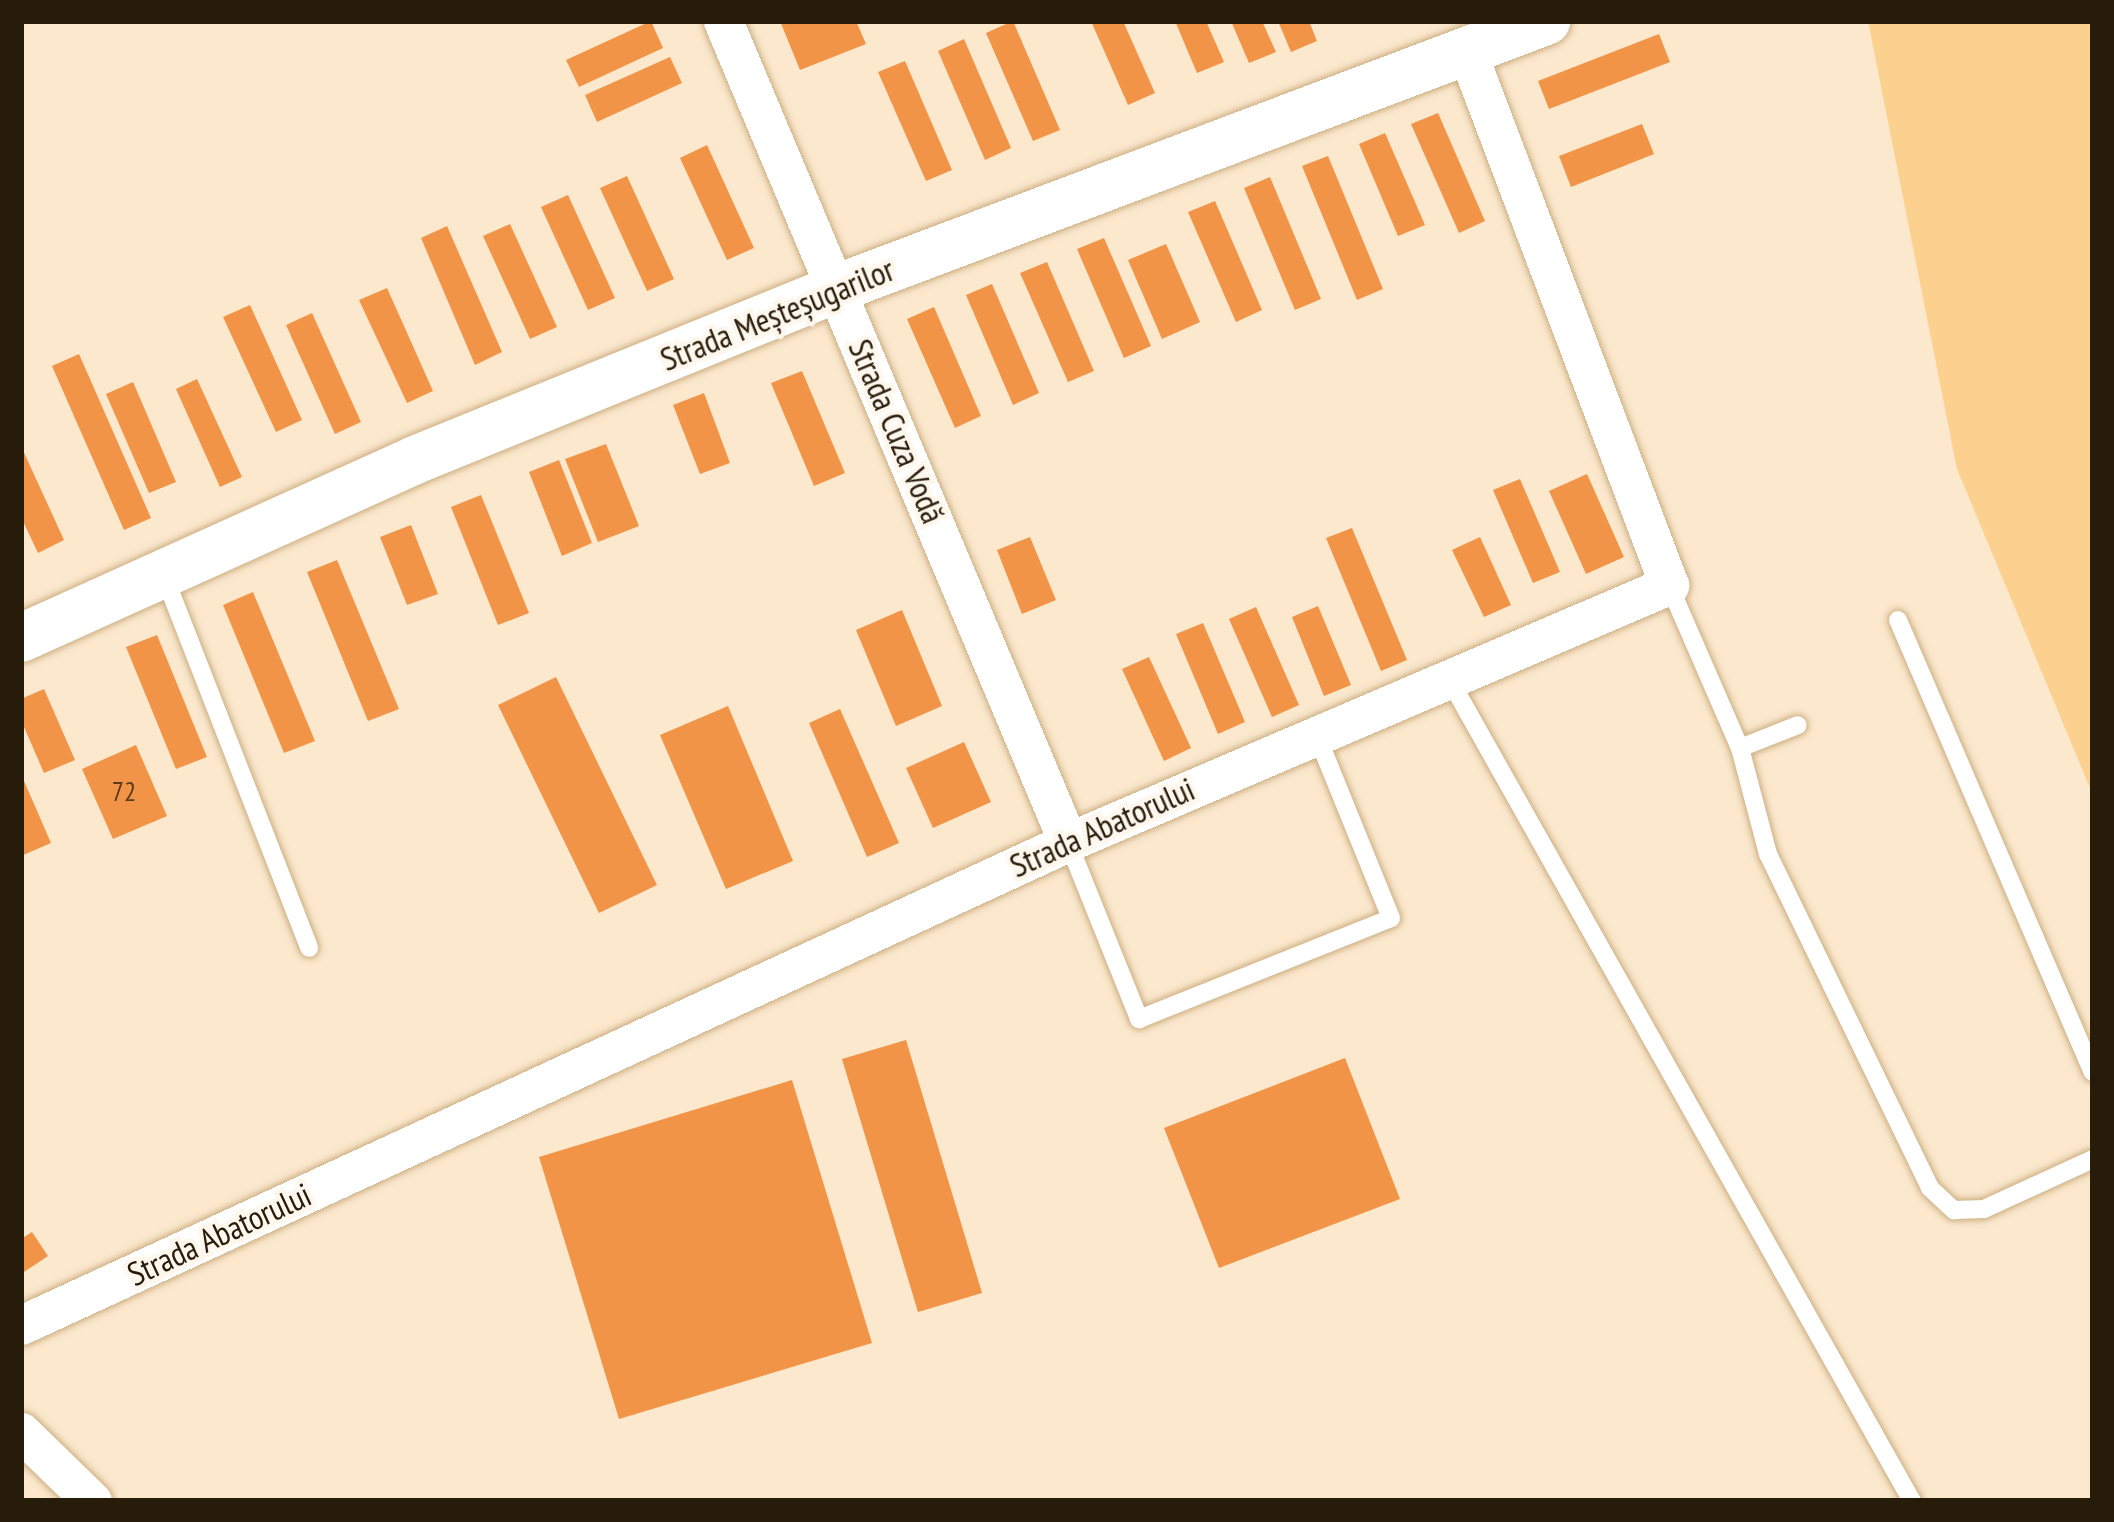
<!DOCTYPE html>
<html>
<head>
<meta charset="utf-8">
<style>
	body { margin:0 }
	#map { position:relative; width:2114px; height:1522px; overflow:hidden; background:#fbe8cd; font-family:"PT Sans Narrow",sans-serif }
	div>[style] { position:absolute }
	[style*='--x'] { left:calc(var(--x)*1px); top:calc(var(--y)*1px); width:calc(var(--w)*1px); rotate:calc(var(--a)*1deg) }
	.green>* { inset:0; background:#fcd08f }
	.building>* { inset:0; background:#f29447 }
	.roads { filter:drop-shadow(0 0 3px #cdaf83) drop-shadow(0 0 3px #cdaf83) }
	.service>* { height:18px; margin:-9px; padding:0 9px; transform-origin:9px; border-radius:9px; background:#fff }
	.minor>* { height:39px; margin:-19.5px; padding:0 19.5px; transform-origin:19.5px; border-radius:19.5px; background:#fff }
	.tertiary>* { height:48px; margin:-24px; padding:0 24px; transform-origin:24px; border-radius:24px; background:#fff }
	span { translate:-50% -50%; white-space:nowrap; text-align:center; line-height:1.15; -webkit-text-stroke:9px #fef7ee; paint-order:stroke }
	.number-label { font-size:27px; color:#5a3a19 }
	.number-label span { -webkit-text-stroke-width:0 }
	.street-label { font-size:33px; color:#271c0a }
	.frame { position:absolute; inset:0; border:24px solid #271c0a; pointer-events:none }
</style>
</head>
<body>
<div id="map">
	<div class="green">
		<div style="clip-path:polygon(1868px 21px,2093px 21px,2093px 795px,1957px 469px)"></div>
	</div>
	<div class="building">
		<div style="clip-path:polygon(651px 21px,663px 48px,579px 87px,566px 60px)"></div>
		<div style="clip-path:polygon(780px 21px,856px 21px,866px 44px,800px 70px)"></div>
		<div style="clip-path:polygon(1013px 21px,1060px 130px,1033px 141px,986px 33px)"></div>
		<div style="clip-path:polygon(1091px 21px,1123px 21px,1155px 93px,1128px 105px)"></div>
		<div style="clip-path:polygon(1175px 21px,1206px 21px,1224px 62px,1197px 73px)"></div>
		<div style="clip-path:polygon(1231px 21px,1262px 21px,1276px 52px,1249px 63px)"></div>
		<div style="clip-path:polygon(1278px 21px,1309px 21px,1317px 41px,1291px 52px)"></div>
		<div style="clip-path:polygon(1659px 34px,1670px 62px,1549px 109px,1538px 81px)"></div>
		<div style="clip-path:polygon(964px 39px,1011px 148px,985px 160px,938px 51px)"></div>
		<div style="clip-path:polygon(670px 57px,682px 83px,597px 122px,585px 95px)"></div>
		<div style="clip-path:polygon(905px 61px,952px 170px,926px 181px,878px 72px)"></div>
		<div style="clip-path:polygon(1438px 113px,1485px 221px,1459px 233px,1411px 124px)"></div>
		<div style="clip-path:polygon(1642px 124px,1654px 154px,1571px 187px,1559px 156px)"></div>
		<div style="clip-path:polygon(1385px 133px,1425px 225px,1398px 236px,1359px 144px)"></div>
		<div style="clip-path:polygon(707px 145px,754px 248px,727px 260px,680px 158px)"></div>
		<div style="clip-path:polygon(1328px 156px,1383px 289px,1357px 300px,1302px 166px)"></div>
		<div style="clip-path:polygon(627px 176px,674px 279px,647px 291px,600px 188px)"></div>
		<div style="clip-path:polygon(1270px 177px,1321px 299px,1295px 310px,1244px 188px)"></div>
		<div style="clip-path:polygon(568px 195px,615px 298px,588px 310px,541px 207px)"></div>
		<div style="clip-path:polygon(1215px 201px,1262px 310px,1236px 322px,1188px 212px)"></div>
		<div style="clip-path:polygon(510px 224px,557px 327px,530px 339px,483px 236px)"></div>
		<div style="clip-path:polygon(447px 226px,502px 352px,475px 365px,421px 238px)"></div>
		<div style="clip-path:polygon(1104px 238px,1151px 346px,1124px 358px,1077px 249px)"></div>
		<div style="clip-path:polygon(1166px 244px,1200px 322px,1162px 339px,1128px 260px)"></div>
		<div style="clip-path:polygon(1047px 262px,1094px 371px,1068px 382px,1020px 273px)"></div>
		<div style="clip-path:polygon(992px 284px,1039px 393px,1013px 405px,966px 295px)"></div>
		<div style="clip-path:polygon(387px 288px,433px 391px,407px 403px,359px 300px)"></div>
		<div style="clip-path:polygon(250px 305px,302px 420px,276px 432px,223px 317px)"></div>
		<div style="clip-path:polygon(934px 307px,981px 416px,955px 428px,907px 319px)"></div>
		<div style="clip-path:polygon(312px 313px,361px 422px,335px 434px,286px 325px)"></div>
		<div style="clip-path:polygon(79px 354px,151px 518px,124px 530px,52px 366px)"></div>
		<div style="clip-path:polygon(802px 371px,845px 473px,814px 486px,771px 383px)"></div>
		<div style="clip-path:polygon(197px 379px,242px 477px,220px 487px,176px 389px)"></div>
		<div style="clip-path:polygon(133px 382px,176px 482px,149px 493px,106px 394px)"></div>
		<div style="clip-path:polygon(704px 393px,730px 463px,700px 474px,673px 405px)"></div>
		<div style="clip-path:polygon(606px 444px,639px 526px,598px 542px,565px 459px)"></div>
		<div style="clip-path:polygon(21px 446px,64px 540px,38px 553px,21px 517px)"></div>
		<div style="clip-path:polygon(559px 460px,592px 543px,562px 556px,529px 472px)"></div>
		<div style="clip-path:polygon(1587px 474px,1624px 557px,1586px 574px,1549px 491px)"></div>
		<div style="clip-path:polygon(1520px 479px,1560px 572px,1533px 583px,1493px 490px)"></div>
		<div style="clip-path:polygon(481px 495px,529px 613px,498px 625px,451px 507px)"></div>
		<div style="clip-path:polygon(411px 525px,438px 594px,407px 605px,380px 537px)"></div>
		<div style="clip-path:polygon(1352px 528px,1407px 660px,1381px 671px,1326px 538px)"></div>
		<div style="clip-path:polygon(1030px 537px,1056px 600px,1022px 614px,997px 550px)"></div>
		<div style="clip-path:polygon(1480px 537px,1511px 605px,1484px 617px,1452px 550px)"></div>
		<div style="clip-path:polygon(337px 560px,399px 709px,368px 721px,307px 572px)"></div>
		<div style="clip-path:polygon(253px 592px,315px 741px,284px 753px,223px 605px)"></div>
		<div style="clip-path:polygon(1318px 606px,1351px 685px,1324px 696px,1292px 617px)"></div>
		<div style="clip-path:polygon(1256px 607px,1299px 705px,1272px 717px,1229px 619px)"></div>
		<div style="clip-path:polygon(902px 610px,942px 706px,896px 726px,856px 630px)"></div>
		<div style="clip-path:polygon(1203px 623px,1245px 722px,1218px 734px,1176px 634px)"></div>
		<div style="clip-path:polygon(157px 635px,207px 757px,176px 769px,126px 647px)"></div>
		<div style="clip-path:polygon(1149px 657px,1191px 748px,1164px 761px,1122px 669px)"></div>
		<div style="clip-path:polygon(556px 677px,657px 885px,599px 913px,498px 705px)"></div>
		<div style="clip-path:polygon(44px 689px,75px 760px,44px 773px,21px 720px,21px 699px)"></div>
		<div style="clip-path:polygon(728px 706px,793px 861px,726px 889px,660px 735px)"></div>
		<div style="clip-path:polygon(840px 709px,899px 843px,867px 857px,809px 723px)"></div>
		<div style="clip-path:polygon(964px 742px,991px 802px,933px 828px,906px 768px)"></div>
		<div style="clip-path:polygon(136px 745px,167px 816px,113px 839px,82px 769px)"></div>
		<div style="clip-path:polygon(21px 774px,51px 843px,21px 856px)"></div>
		<div style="clip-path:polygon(906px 1040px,982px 1293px,918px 1312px,842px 1059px)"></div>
		<div style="clip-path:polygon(1345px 1058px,1400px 1199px,1219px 1268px,1164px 1128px)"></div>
		<div style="clip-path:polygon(792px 1080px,872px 1343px,619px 1419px,539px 1157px)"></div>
		<div style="clip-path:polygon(32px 1232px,48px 1256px,21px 1274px,21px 1239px)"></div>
	</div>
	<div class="roads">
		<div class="service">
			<div style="--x:165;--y:578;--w:397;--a:68.7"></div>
			<div style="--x:1669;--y:585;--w:178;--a:66.5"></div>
			<div style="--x:1740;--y:748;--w:110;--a:75.2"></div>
			<div style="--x:1768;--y:854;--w:371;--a:64.1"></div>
			<div style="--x:1930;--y:1188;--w:33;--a:43"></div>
			<div style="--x:1954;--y:1210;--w:30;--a:-2"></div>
			<div style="--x:1984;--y:1209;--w:120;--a:-24.6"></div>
			<div style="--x:1898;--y:620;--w:492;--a:66.7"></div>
			<div style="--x:1448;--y:677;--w:946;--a:60.62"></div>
			<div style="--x:1740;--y:748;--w:62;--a:-21.6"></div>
			<div style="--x:1068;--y:842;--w:191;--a:68.1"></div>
			<div style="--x:1139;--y:1019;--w:271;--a:-21.8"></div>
			<div style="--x:1391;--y:918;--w:200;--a:-112.1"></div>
		</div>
		<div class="minor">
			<div style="--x:723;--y:21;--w:891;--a:67.21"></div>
			<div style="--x:21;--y:1325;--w:1153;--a:-24.76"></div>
			<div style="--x:1068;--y:842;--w:654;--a:-23.15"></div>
			<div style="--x:1669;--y:585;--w:573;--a:-110.74"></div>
			<div style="--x:21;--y:1432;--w:99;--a:44.2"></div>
		</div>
		<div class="tertiary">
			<div style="--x:21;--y:638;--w:432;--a:-24.3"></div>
			<div style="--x:415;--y:460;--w:457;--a:-22.1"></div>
			<div style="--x:838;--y:288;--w:757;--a:-20.66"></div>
		</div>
	</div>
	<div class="number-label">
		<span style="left:124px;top:792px">72</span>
	</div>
	<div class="street-label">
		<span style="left:777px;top:314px;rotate:-22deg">Strada Meșteșugarilor</span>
		<span style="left:897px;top:431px;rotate:67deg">Strada Cuza Vodă</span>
		<span style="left:1102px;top:827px;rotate:-24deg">Strada Abatorului</span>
		<span style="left:219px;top:1234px;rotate:-25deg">Strada Abatorului</span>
	</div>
	<div class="frame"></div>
</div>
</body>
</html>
